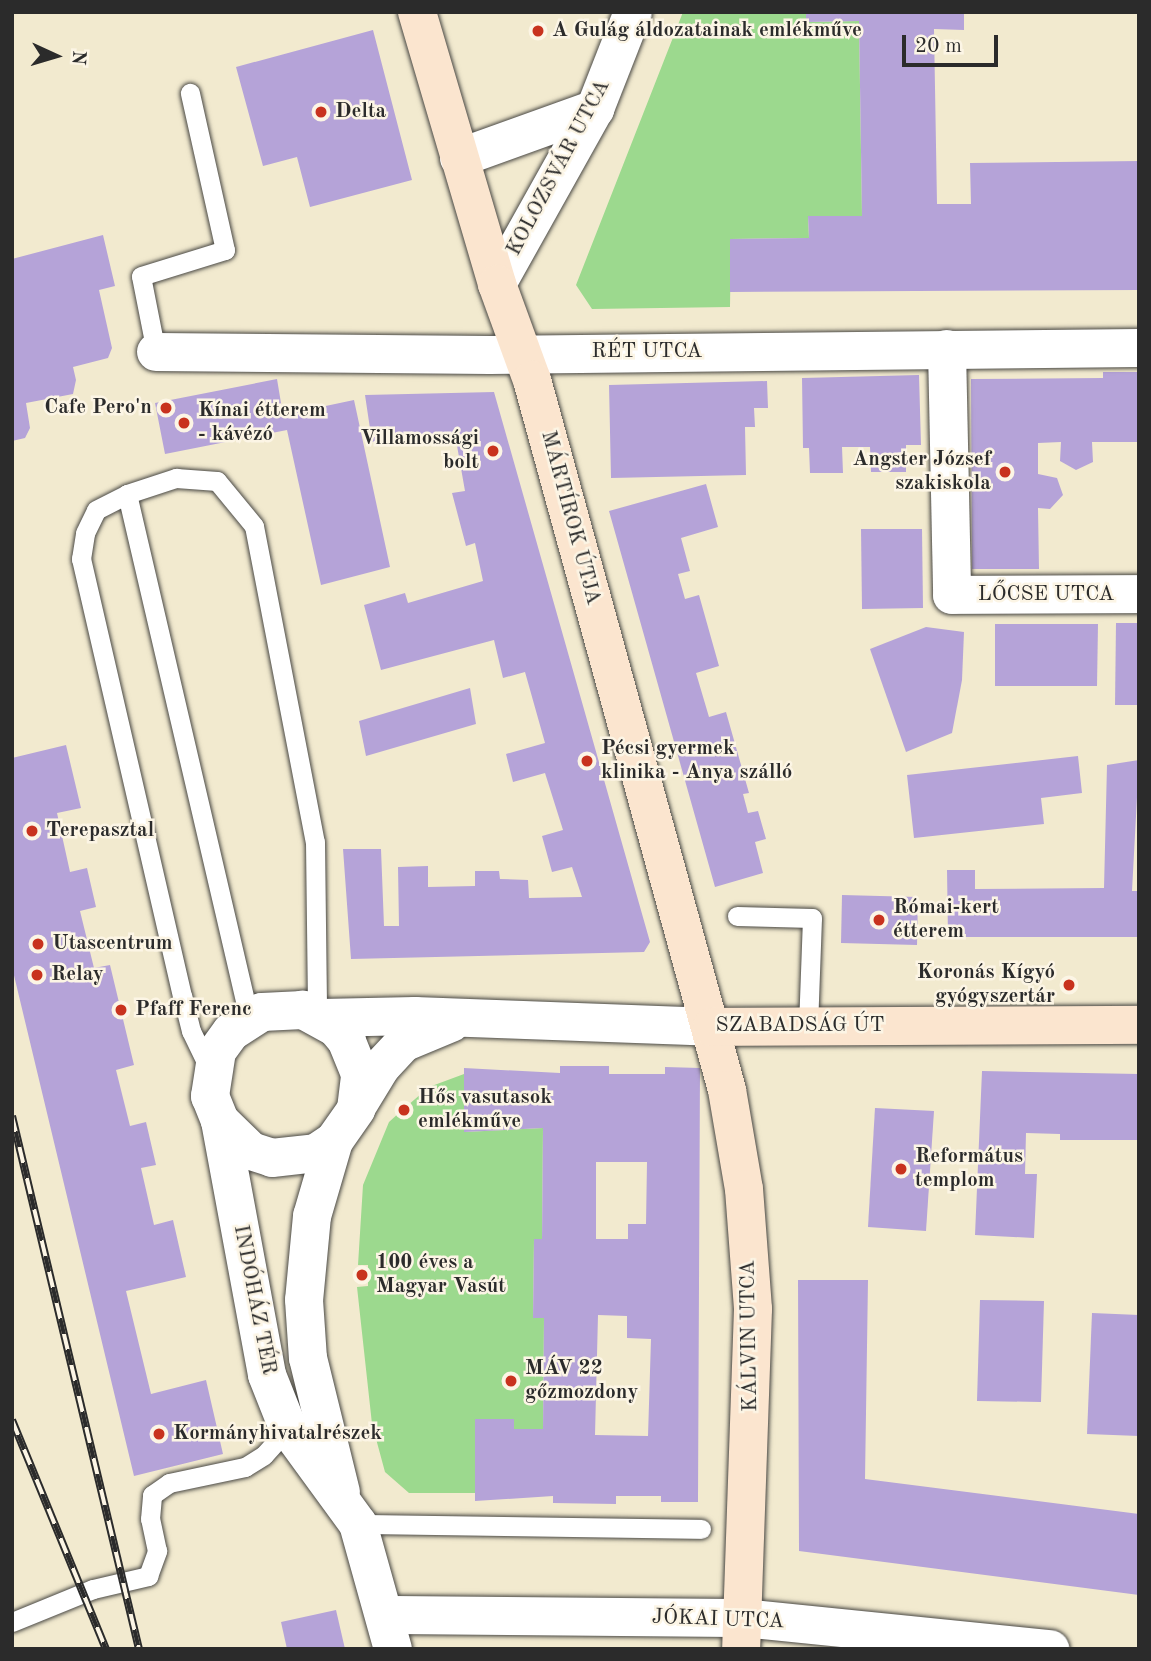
<!DOCTYPE html>
<html>
<head>
<meta charset="utf-8">
<style>
	body { margin:0 }
	#map { position:relative; width:1151px; height:1661px; overflow:hidden; background:#f2eacf; font-family:"Old Standard TT",serif }
	div>[style] { position:absolute }
	[style*='--x'] { left:calc(var(--x)*1px); top:calc(var(--y)*1px); width:calc(var(--w)*1px); rotate:calc(var(--a)*1deg) }
	.green>* { inset:0; background:#9cd98e }
	.building>* { inset:0; background:#b5a3d8 }
	.roads { filter:drop-shadow(0 0 2px #494844) drop-shadow(0 0 2px #494844) }
	.lane>* { height:19px; margin:-9.5px; padding:0 9.5px; transform-origin:9.5px; border-radius:9.5px; background:#fff }
	.street>* { height:38px; margin:-19px; padding:0 19px; transform-origin:19px; border-radius:19px; background:#fff }
	.secondary>* { height:38px; margin:-19px; padding:0 19px; transform-origin:19px; border-radius:19px; background:#fbe5cf }
	.rail>* { height:8px; margin-top:-4px; transform-origin:0; background:repeating-linear-gradient(90deg,#fcf5e5 0 16px,#2b2b2b 0 32px); box-sizing:border-box; border-block:2px solid #2b2b2b }
	.dots>* { width:19px; height:19px; translate:-50% -50%; box-sizing:border-box; border:4px solid #fcf5e5; border-radius:50% }
	span { translate:-50% -50%; white-space:nowrap; text-align:center; line-height:1.15; -webkit-text-stroke:5px #fcf5e5; paint-order:stroke }
	.poi-label { font-size:21px; color:#2b2b2b; font-weight:700 }
	.left { translate:0 -50%; text-align:left }
	.right { translate:-100% -50%; text-align:right }
	.street-label { font-size:21px; color:#2b2b2b }
	.frame { position:absolute; inset:0; border:14px solid #2b2b2b; pointer-events:none }
	.north { position:absolute; left:21px; top:21px; width:70px; height:70px; -webkit-text-stroke:5px #fcf5e5; paint-order:stroke; rotate:94deg; font-size:19px; font-weight:700; line-height:28px; text-align:center; color:#2b2b2b }
	.north::after { content:''; display:block; margin:auto; width:24px; height:32px; background:#2b2b2b; clip-path:polygon(50% 0,100% 100%,50% 72%,0 100%) }
	.scale { position:absolute; left:902px; top:35px; width:96px; height:32px; box-sizing:border-box; border:4px solid #2b2b2b; border-top:0; padding-left:9px; font-size:21px; line-height:24px; white-space:nowrap; color:#2b2b2b; -webkit-text-stroke:5px #fcf5e5; paint-order:stroke }
</style>
</head>
<body>
<div id="map">
	<div class="green">
		<div style="clip-path:polygon(683px 12px,806px 12px,806px 22px,859px 21px,862px 216px,808px 216px,809px 238px,731px 239px,730px 307px,592px 309px,576px 285px)"></div>
		<div style="clip-path:polygon(464px 1074px,464px 1132px,543px 1128px,542px 1239px,534px 1239px,533px 1318px,544px 1318px,543px 1429px,514px 1429px,476px 1419px,475px 1493px,409px 1493px,385px 1472px,372px 1424px,357px 1287px,368px 1286px,368px 1265px,358px 1265px,363px 1185px,389px 1122px,400px 1112px,404px 1116px,411px 1110px,407px 1106px,429px 1087px)"></div>
	</div>
	<div class="building">
		<div style="clip-path:polygon(806px 12px,964px 12px,964px 30px,934px 29px,937px 204px,971px 204px,970px 163px,1139px 161px,1139px 290px,730px 292px,730px 239px,809px 238px,808px 216px,862px 216px,859px 21px,806px 22px)"></div>
		<div style="clip-path:polygon(373px 30px,412px 180px,310px 207px,297px 157px,263px 166px,236px 67px)"></div>
		<div style="clip-path:polygon(103px 235px,115px 286px,99px 290px,112px 348px,108px 358px,73px 367px,76px 380px,73px 394px,26px 403px,30px 428px,25px 438px,12px 441px,12px 259px)"></div>
		<div style="clip-path:polygon(1103px 372px,1139px 372px,1139px 442px,1092px 442px,1093px 462px,1076px 470px,1060px 461px,1061px 442px,1038px 443px,1038px 474px,1057px 478px,1063px 495px,1050px 509px,1038px 508px,1039px 569px,972px 569px,971px 379px,1103px 378px)"></div>
		<div style="clip-path:polygon(919px 375px,921px 445px,906px 445px,906px 472px,871px 472px,870px 447px,842px 447px,843px 473px,810px 473px,809px 448px,803px 448px,802px 378px)"></div>
		<div style="clip-path:polygon(277px 379px,283px 415px,354px 400px,390px 567px,321px 585px,287px 430px,165px 454px,155px 403px)"></div>
		<div style="clip-path:polygon(767px 381px,768px 408px,754px 408px,755px 427px,745px 427px,746px 475px,611px 478px,609px 385px)"></div>
		<div style="clip-path:polygon(494px 392px,650px 942px,644px 952px,351px 959px,343px 849px,381px 849px,384px 926px,399px 926px,398px 867px,428px 866px,428px 887px,475px 886px,475px 871px,499px 871px,500px 879px,528px 880px,529px 898px,582px 897px,572px 867px,552px 872px,542px 836px,563px 830px,545px 773px,513px 782px,506px 754px,545px 743px,525px 672px,503px 678px,494px 640px,381px 670px,364px 605px,405px 593px,408px 603px,483px 581px,475px 543px,466px 546px,452px 493px,465px 491px,456px 440px,372px 442px,365px 395px)"></div>
		<div style="clip-path:polygon(706px 484px,718px 527px,681px 538px,690px 571px,678px 574px,685px 599px,699px 595px,719px 666px,696px 673px,709px 717px,726px 712px,749px 793px,743px 794px,748px 813px,758px 811px,766px 839px,755px 842px,763px 873px,715px 887px,609px 511px)"></div>
		<div style="clip-path:polygon(861px 529px,922px 529px,923px 608px,862px 609px)"></div>
		<div style="clip-path:polygon(1116px 623px,1139px 623px,1139px 705px,1115px 705px)"></div>
		<div style="clip-path:polygon(995px 624px,1098px 624px,1097px 686px,995px 686px)"></div>
		<div style="clip-path:polygon(926px 627px,964px 632px,962px 680px,952px 733px,906px 752px,870px 649px)"></div>
		<div style="clip-path:polygon(470px 688px,476px 724px,366px 756px,359px 721px)"></div>
		<div style="clip-path:polygon(66px 745px,81px 808px,57px 813px,70px 872px,87px 868px,96px 907px,80px 911px,94px 968px,110px 965px,134px 1065px,116px 1070px,130px 1126px,146px 1122px,156px 1165px,141px 1168px,154px 1225px,173px 1220px,186px 1277px,126px 1291px,151px 1394px,206px 1380px,223px 1454px,134px 1476px,12px 967px,12px 758px)"></div>
		<div style="clip-path:polygon(1078px 756px,1082px 793px,1041px 798px,1044px 824px,914px 838px,907px 775px)"></div>
		<div style="clip-path:polygon(1139px 760px,1132px 891px,1139px 891px,1139px 937px,948px 937px,947px 870px,975px 870px,975px 889px,1104px 888px,1107px 765px)"></div>
		<div style="clip-path:polygon(842px 895px,918px 897px,917px 945px,841px 943px)"></div>
		<div style="clip-path:polygon(evenodd,560px 1066px,609px 1066px,609px 1074px,665px 1074px,665px 1067px,700px 1068px,698px 1502px,661px 1502px,661px 1496px,616px 1496px,616px 1504px,553px 1503px,553px 1496px,475px 1501px,475px 1419px,514px 1419px,514px 1429px,543px 1429px,544px 1318px,533px 1318px,534px 1239px,542px 1239px,543px 1128px,464px 1132px,464px 1068px,560px 1073px,560px 1066px,596px 1162px,647px 1162px,646px 1224px,628px 1224px,628px 1239px,596px 1239px,596px 1162px,560px 1066px,598px 1315px,627px 1316px,627px 1338px,651px 1339px,648px 1436px,595px 1435px,598px 1315px)"></div>
		<div style="clip-path:polygon(982px 1071px,1139px 1074px,1139px 1140px,1060px 1140px,1060px 1134px,1026px 1133px,1025px 1174px,1037px 1174px,1034px 1238px,975px 1235px)"></div>
		<div style="clip-path:polygon(875px 1108px,934px 1111px,926px 1231px,868px 1227px)"></div>
		<div style="clip-path:polygon(798px 1280px,868px 1280px,865px 1479px,1139px 1514px,1139px 1595px,799px 1551px)"></div>
		<div style="clip-path:polygon(980px 1300px,1044px 1301px,1041px 1402px,977px 1401px)"></div>
		<div style="clip-path:polygon(1092px 1313px,1139px 1315px,1139px 1436px,1087px 1434px)"></div>
		<div style="clip-path:polygon(336px 1610px,345px 1649px,287px 1649px,281px 1622px)"></div>
	</div>
	<div class="roads">
		<div class="lane">
			<div style="--x:156;--y:352;--w:77;--a:-101.2"></div>
			<div style="--x:141;--y:276;--w:88;--a:-17.2"></div>
			<div style="--x:225;--y:250;--w:161;--a:-102.6"></div>
			<div style="--x:127;--y:494;--w:538;--a:76.89"></div>
			<div style="--x:737;--y:916;--w:75;--a:1.5"></div>
			<div style="--x:812;--y:918;--w:108;--a:92.1"></div>
			<div style="--x:209;--y:1068;--w:41;--a:-115.9"></div>
			<div style="--x:191;--y:1031;--w:36;--a:-104"></div>
			<div style="--x:182;--y:996;--w:449;--a:-103"></div>
			<div style="--x:81;--y:559;--w:26;--a:-81"></div>
			<div style="--x:85;--y:533;--w:25;--a:-64"></div>
			<div style="--x:96;--y:510;--w:35;--a:-27"></div>
			<div style="--x:127;--y:494;--w:52;--a:-18.1"></div>
			<div style="--x:176;--y:478;--w:41;--a:4.2"></div>
			<div style="--x:217;--y:481;--w:58;--a:50.6"></div>
			<div style="--x:254;--y:526;--w:322;--a:79.1"></div>
			<div style="--x:315;--y:842;--w:173;--a:89.3"></div>
			<div style="--x:358;--y:1524;--w:343;--a:0.8"></div>
			<div style="--x:12;--y:1622;--w:87;--a:-22.2"></div>
			<div style="--x:93;--y:1589;--w:57;--a:-13.3"></div>
			<div style="--x:148;--y:1576;--w:27;--a:-70"></div>
			<div style="--x:157;--y:1551;--w:33;--a:-102"></div>
			<div style="--x:150;--y:1519;--w:24;--a:-85"></div>
			<div style="--x:152;--y:1495;--w:21;--a:-35"></div>
			<div style="--x:169;--y:1483;--w:78;--a:-11.9"></div>
			<div style="--x:245;--y:1467;--w:22;--a:-32"></div>
			<div style="--x:264;--y:1455;--w:36;--a:-48"></div>
		</div>
		<div class="street">
			<div style="--x:459;--y:158;--w:145;--a:-19.8"></div>
			<div style="--x:497;--y:284;--w:201;--a:-60.8"></div>
			<div style="--x:595;--y:109;--w:104;--a:-68.6"></div>
			<div style="--x:947;--y:349;--w:246;--a:88.8"></div>
			<div style="--x:952;--y:595;--w:187;--a:-0.3"></div>
			<div style="--x:156;--y:352;--w:334;--a:0.5"></div>
			<div style="--x:490;--y:355;--w:649;--a:-0.62"></div>
			<div style="--x:321;--y:1018;--w:94;--a:-1.2"></div>
			<div style="--x:415;--y:1016;--w:297;--a:2.1"></div>
			<div style="--x:356;--y:1108;--w:48;--a:-58.6"></div>
			<div style="--x:381;--y:1067;--w:33;--a:-47"></div>
			<div style="--x:403;--y:1043;--w:52;--a:-22.6"></div>
			<div style="--x:220;--y:1121;--w:43;--a:44.1"></div>
			<div style="--x:251;--y:1151;--w:22;--a:18"></div>
			<div style="--x:272;--y:1158;--w:44;--a:-6.5"></div>
			<div style="--x:316;--y:1153;--w:22;--a:-34"></div>
			<div style="--x:334;--y:1141;--w:39;--a:-55"></div>
			<div style="--x:356;--y:1109;--w:35;--a:-83"></div>
			<div style="--x:360;--y:1074;--w:35;--a:-112"></div>
			<div style="--x:347;--y:1041;--w:17;--a:-130"></div>
			<div style="--x:336;--y:1028;--w:38;--a:-151"></div>
			<div style="--x:303;--y:1010;--w:41;--a:177.2"></div>
			<div style="--x:262;--y:1012;--w:37;--a:147"></div>
			<div style="--x:231;--y:1032;--w:24;--a:126"></div>
			<div style="--x:217;--y:1051;--w:46;--a:98.8"></div>
			<div style="--x:210;--y:1096;--w:27;--a:68"></div>
			<div style="--x:220;--y:1121;--w:258;--a:79.5"></div>
			<div style="--x:267;--y:1375;--w:57;--a:68.4"></div>
			<div style="--x:288;--y:1428;--w:119;--a:53.9"></div>
			<div style="--x:358;--y:1524;--w:130;--a:74.4"></div>
			<div style="--x:334;--y:1141;--w:78;--a:106.3"></div>
			<div style="--x:312;--y:1216;--w:84;--a:95.4"></div>
			<div style="--x:304;--y:1300;--w:58;--a:86.1"></div>
			<div style="--x:308;--y:1358;--w:138;--a:76.2"></div>
			<div style="--x:385;--y:1615;--w:358;--a:0.5"></div>
			<div style="--x:743;--y:1618;--w:309;--a:5.8"></div>
		</div>
		<div class="secondary">
			<div style="--x:417;--y:12;--w:284;--a:73.6"></div>
			<div style="--x:497;--y:284;--w:102;--a:70"></div>
			<div style="--x:532;--y:380;--w:736;--a:74.64"></div>
			<div style="--x:727;--y:1090;--w:100;--a:80.3"></div>
			<div style="--x:744;--y:1189;--w:120;--a:85.7"></div>
			<div style="--x:753;--y:1309;--w:340;--a:92"></div>
			<div style="--x:712;--y:1027;--w:427;--a:-0.3"></div>
		</div>
	</div>
	<div class="rail">
		<div style="--x:12;--y:1116;--w:548;--a:76.6"></div>
		<div style="--x:12;--y:1420;--w:248;--a:67.7"></div>
	</div>
	<div class="dots">
		<div style="left:538px;top:31px;background:#c8321e"></div>
		<div style="left:321px;top:112px;background:#c8321e"></div>
		<div style="left:166px;top:408px;background:#c8321e"></div>
		<div style="left:184px;top:423px;background:#c8321e"></div>
		<div style="left:493px;top:451px;background:#c8321e"></div>
		<div style="left:1005px;top:472px;background:#c8321e"></div>
		<div style="left:587px;top:761px;background:#c8321e"></div>
		<div style="left:32px;top:831px;background:#c8321e"></div>
		<div style="left:879px;top:920px;background:#c8321e"></div>
		<div style="left:38px;top:944px;background:#c8321e"></div>
		<div style="left:37px;top:975px;background:#c8321e"></div>
		<div style="left:1069px;top:985px;background:#c8321e"></div>
		<div style="left:121px;top:1010px;background:#c8321e"></div>
		<div style="left:404px;top:1110px;background:#c8321e"></div>
		<div style="left:901px;top:1169px;background:#c8321e"></div>
		<div style="left:362px;top:1275px;background:#c8321e"></div>
		<div style="left:511px;top:1381px;background:#c8321e"></div>
		<div style="left:159px;top:1434px;background:#c8321e"></div>
	</div>
	<div class="poi-label">
		<span class="left" style="left:552px;top:31px">A Gulág áldozatainak emlékműve</span>
		<span class="left" style="left:335px;top:112px">Delta</span>
		<span class="right" style="left:152px;top:408px">Cafe Pero'n</span>
		<span class="left" style="left:198px;top:423px">Kínai étterem<br>- kávézó</span>
		<span class="right" style="left:479px;top:451px">Villamossági<br>bolt</span>
		<span class="right" style="left:991px;top:472px">Angster József<br>szakiskola</span>
		<span class="left" style="left:601px;top:761px">Pécsi gyermek<br>klinika - Anya szálló</span>
		<span class="left" style="left:46px;top:831px">Terepasztal</span>
		<span class="left" style="left:893px;top:920px">Római-kert<br>étterem</span>
		<span class="left" style="left:52px;top:944px">Utascentrum</span>
		<span class="right" style="left:1055px;top:985px">Koronás Kígyó<br>gyógyszertár</span>
		<span class="left" style="left:51px;top:975px">Relay</span>
		<span class="left" style="left:135px;top:1010px">Pfaff Ferenc</span>
		<span class="left" style="left:418px;top:1110px">Hős vasutasok<br>emlékműve</span>
		<span class="left" style="left:915px;top:1169px">Református<br>templom</span>
		<span class="left" style="left:376px;top:1275px">100 éves a<br>Magyar Vasút</span>
		<span class="left" style="left:525px;top:1381px">MÁV 22<br>gőzmozdony</span>
		<span class="left" style="left:173px;top:1434px">Kormányhivatalrészek</span>
	</div>
	<div class="street-label">
		<span style="left:559px;top:168px;rotate:-62deg">KOLOZSVÁR UTCA</span>
		<span style="left:647px;top:352px">RÉT UTCA</span>
		<span style="left:570px;top:518px;rotate:75deg">MÁRTÍROK ÚTJA</span>
		<span style="left:1046px;top:595px">LŐCSE UTCA</span>
		<span style="left:800px;top:1026px">SZABADSÁG ÚT</span>
		<span style="left:254px;top:1300px;rotate:79deg">INDÓHÁZ TÉR</span>
		<span style="left:750px;top:1336px;rotate:-91deg">KÁLVIN UTCA</span>
		<span style="left:718px;top:1620px;rotate:2deg">JÓKAI UTCA</span>
	</div>
	<div class="frame"></div>
	<div class="north">N</div>
	<div class="scale">20 m</div>
</div>
</body>
</html>
